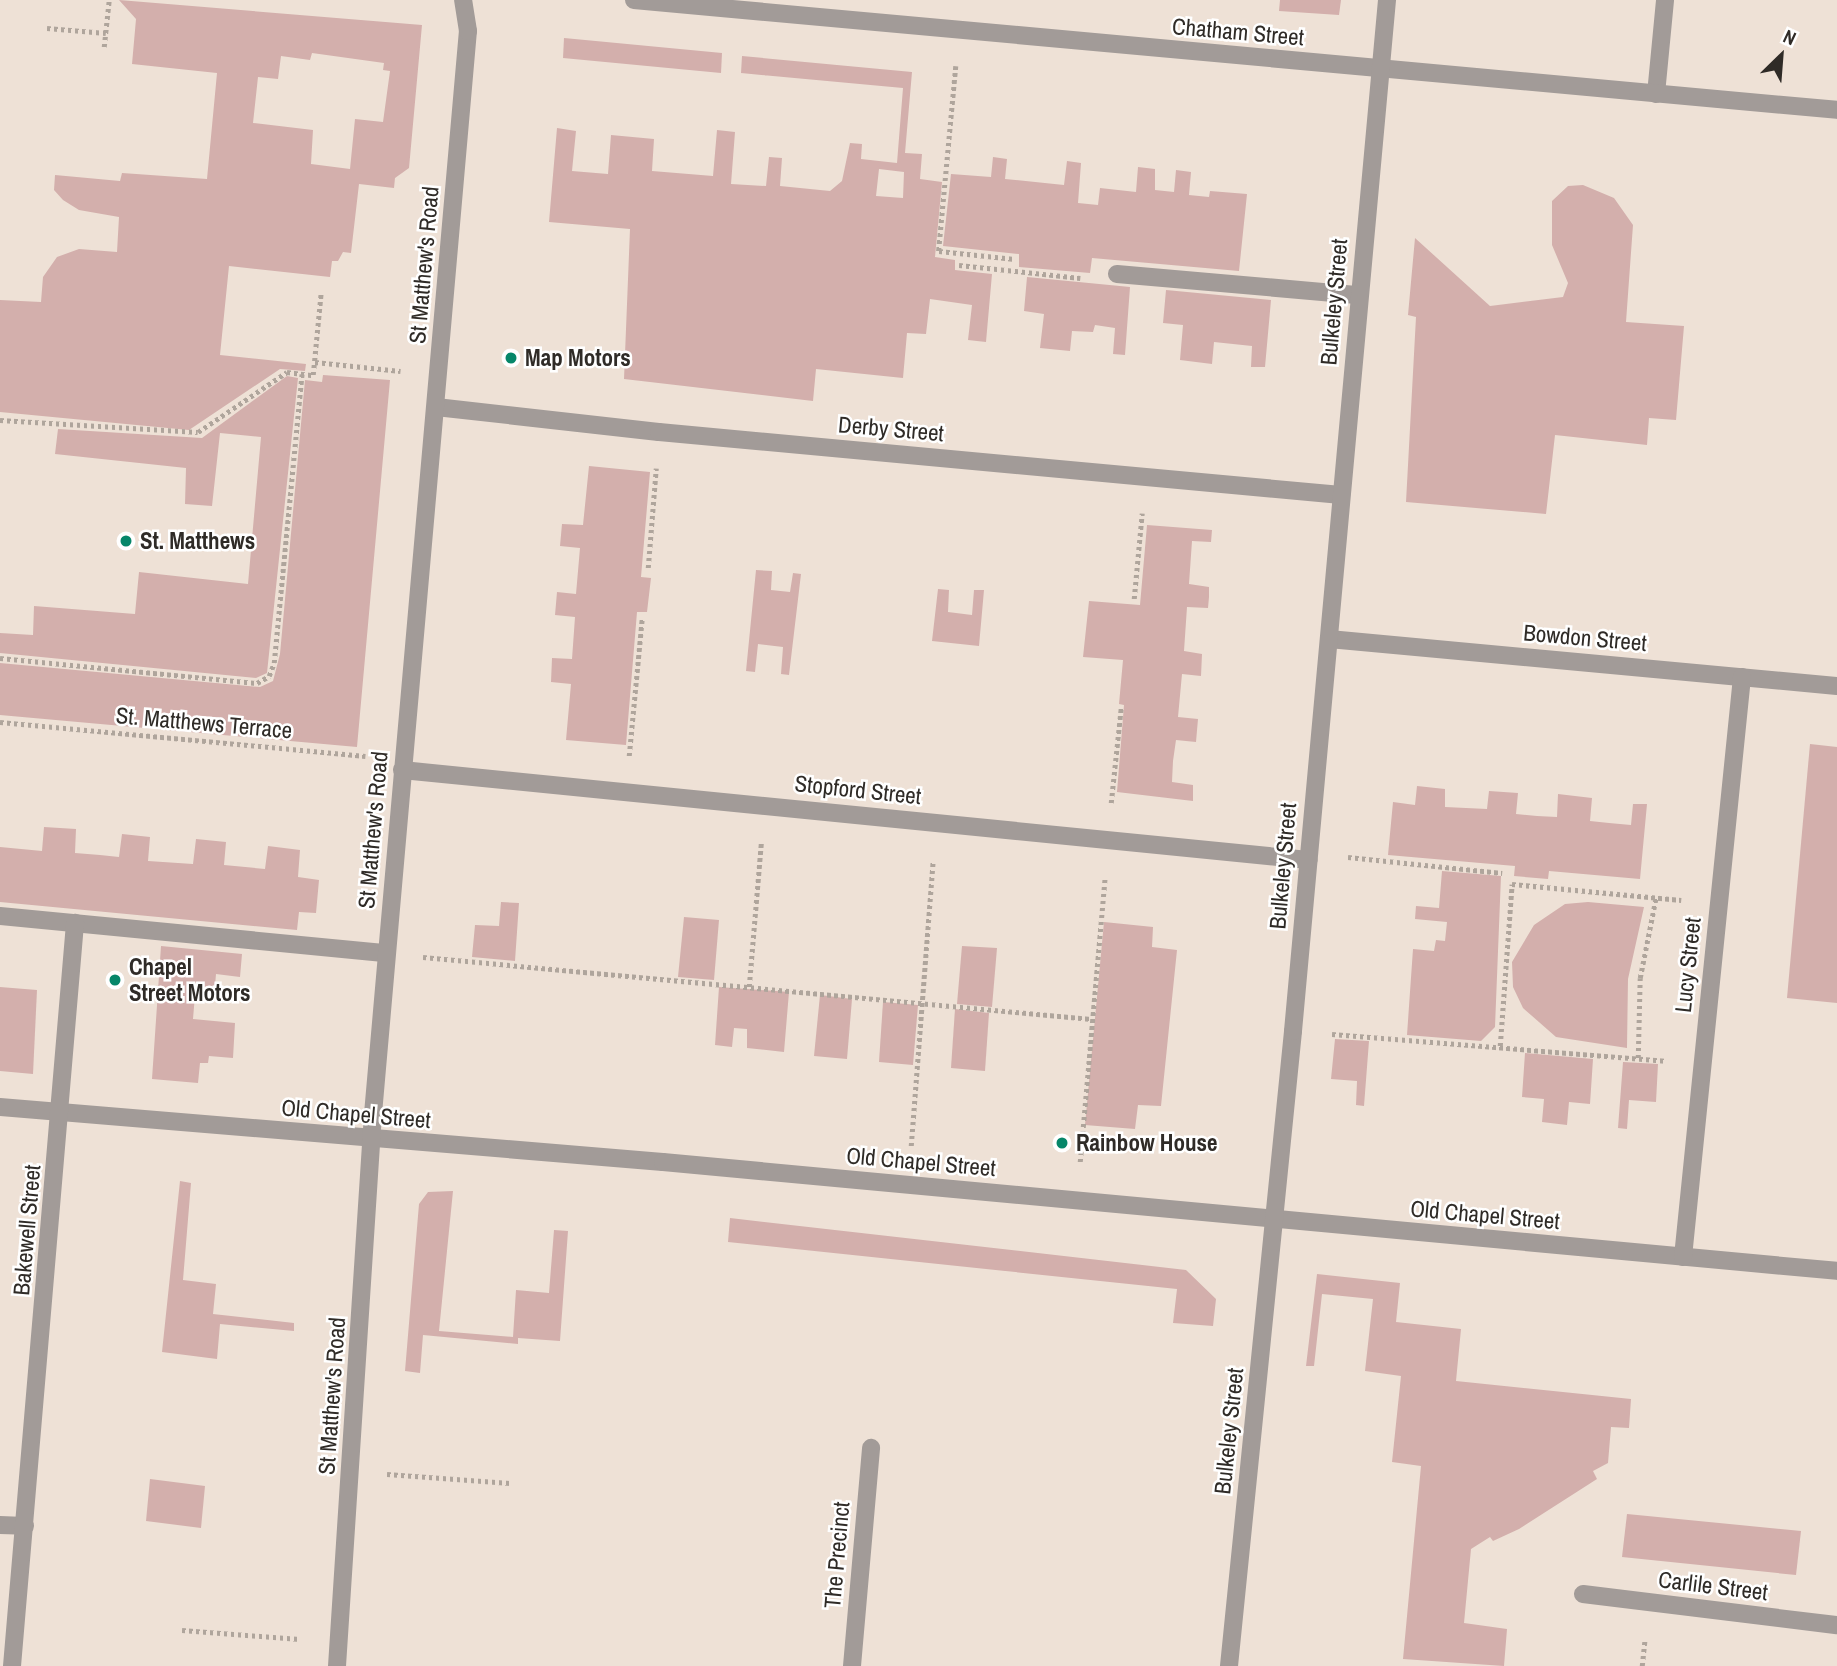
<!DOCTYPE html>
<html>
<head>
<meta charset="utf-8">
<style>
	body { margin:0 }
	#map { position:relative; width:1837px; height:1666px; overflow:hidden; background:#eee1d6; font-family:"Archivo Narrow",sans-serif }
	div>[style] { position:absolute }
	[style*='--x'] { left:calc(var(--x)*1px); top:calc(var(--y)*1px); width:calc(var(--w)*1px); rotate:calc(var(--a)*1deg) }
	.green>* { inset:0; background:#d3afac }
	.path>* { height:4.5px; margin-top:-2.25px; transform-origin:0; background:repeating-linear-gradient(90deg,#afa59c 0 3.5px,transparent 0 7px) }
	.lane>* { height:18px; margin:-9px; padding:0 9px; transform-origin:9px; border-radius:9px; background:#a29b98 }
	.street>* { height:18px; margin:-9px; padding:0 9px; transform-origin:9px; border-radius:9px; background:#a29b98 }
	.dots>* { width:19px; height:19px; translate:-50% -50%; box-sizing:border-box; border:4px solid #fff; border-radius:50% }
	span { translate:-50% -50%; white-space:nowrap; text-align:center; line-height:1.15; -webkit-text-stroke:5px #fff; paint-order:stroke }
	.street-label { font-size:23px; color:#2f2b27 }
	.poi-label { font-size:23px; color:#2f2b27; font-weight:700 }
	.left { translate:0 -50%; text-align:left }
	.north { position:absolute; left:1746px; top:21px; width:70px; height:70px; -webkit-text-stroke:5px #fff; paint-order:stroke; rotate:25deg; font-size:19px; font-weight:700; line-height:28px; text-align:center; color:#2f2b27 }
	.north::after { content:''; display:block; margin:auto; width:24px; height:32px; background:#2f2b27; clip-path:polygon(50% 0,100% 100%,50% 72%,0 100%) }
</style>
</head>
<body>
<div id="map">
	<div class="green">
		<div style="clip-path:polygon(evenodd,119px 0,422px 25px,409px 168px,395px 178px,394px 188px,359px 184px,351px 253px,343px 252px,338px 261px,332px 261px,330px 277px,229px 266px,220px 355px,306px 364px,305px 371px,280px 369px,189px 430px,0 412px,0 300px,41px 302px,43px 277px,57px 257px,79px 249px,117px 252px,119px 217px,79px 210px,63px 200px,54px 190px,55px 175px,120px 181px,122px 173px,207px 179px,217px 73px,132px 64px,136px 19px,119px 0,312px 53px,384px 63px,383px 70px,390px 71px,383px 122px,355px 119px,350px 169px,311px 164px,313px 130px,253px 123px,258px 77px,278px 79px,281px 56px,310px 60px,312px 53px)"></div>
		<div style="clip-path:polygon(1280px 0,1341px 0,1339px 15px,1279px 11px)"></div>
		<div style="clip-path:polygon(564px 38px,722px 53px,721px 73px,563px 58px)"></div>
		<div style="clip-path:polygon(evenodd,742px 56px,912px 72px,905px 153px,922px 154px,920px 179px,942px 182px,935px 257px,955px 260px,955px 270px,992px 274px,986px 342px,968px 340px,972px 305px,930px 299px,926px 334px,907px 333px,903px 378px,816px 369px,813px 401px,624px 379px,630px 229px,549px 222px,557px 128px,576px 131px,572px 171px,608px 174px,611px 135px,654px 139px,652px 171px,713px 176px,717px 130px,735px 132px,731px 184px,766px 186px,769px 157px,782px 158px,780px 186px,830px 191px,842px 181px,850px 143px,862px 144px,861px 159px,897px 163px,903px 88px,741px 73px,742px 56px,879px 169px,904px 172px,903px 198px,876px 196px,879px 169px)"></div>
		<div style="clip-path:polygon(993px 157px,1007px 159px,1005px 179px,1064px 185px,1067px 161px,1081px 163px,1078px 203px,1098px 205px,1100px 188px,1136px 192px,1138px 167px,1155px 169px,1155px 190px,1174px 192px,1176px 170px,1191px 172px,1189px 195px,1209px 197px,1210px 191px,1247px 194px,1239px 271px,1092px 258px,1090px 273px,1019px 267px,1019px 254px,943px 246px,951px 174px,991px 177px)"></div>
		<div style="clip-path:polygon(1583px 185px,1614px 198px,1633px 225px,1626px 322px,1684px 326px,1676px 420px,1649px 418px,1647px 445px,1555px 435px,1546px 514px,1406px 502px,1416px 317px,1408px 315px,1415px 238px,1490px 306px,1563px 297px,1568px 283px,1552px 245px,1552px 201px,1568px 186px)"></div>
		<div style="clip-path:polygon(1027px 277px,1130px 287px,1125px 355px,1113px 354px,1115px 328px,1095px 325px,1093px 332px,1072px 331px,1070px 351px,1040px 348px,1044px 314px,1024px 311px)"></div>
		<div style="clip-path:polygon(1166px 290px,1271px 300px,1265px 367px,1251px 367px,1252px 346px,1214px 342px,1212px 364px,1180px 360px,1183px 325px,1163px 323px)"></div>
		<div style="clip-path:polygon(323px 375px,390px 380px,357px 747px,0 715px,0 663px,260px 687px,273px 681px,280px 654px,305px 380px,322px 382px)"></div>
		<div style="clip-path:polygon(287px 376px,298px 378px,267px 673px,256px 678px,0 653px,0 633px,33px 635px,34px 606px,135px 614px,139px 572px,248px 584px,261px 437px,220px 433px,212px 506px,185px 504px,186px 468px,55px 454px,58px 429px,202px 438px)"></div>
		<div style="clip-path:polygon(589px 466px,650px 472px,641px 577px,651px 578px,647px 612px,637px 612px,626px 745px,566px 740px,571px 684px,551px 682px,552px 658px,572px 659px,575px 617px,555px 615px,557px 592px,576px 594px,580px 548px,560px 546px,562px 524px,583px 525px)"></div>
		<div style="clip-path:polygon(1147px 525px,1212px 530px,1211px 542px,1192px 541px,1189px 584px,1209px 587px,1209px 597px,1208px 608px,1187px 607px,1184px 651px,1202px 654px,1201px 676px,1182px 674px,1178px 717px,1198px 719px,1196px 742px,1176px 740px,1173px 761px,1172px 782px,1193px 785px,1193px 801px,1117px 792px,1124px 705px,1119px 704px,1123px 660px,1083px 657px,1089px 601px,1140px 605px)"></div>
		<div style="clip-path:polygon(756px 570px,772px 571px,771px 590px,790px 592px,793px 573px,801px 574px,789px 675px,781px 674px,783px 647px,758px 644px,755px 672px,746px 671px)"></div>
		<div style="clip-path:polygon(938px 589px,949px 590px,948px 612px,972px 615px,974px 590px,984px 590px,979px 646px,932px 641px)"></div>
		<div style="clip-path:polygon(1810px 744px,1837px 747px,1837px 1003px,1787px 998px)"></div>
		<div style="clip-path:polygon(1417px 786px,1445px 789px,1445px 807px,1487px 809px,1489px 791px,1518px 793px,1516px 814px,1537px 816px,1557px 817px,1558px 794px,1592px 798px,1590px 821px,1609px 823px,1631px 825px,1633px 804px,1647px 804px,1640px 879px,1549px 871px,1548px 879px,1514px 876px,1515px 866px,1388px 855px,1393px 802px,1415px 805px)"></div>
		<div style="clip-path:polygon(44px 827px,76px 829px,75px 853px,100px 855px,119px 857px,122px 834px,150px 837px,148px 861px,193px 864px,196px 839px,226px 842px,224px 865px,265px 869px,268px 846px,300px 850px,298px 877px,319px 880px,316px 913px,299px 912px,297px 930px,0 902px,0 847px,42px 851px)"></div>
		<div style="clip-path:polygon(1442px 871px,1501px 876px,1495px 1027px,1481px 1041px,1407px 1035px,1413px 949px,1434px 951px,1436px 940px,1445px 941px,1447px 922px,1415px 919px,1416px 906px,1439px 908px)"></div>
		<div style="clip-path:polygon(501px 902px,519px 903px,515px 961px,472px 957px,475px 925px,499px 926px)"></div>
		<div style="clip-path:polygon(1588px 902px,1644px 907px,1628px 979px,1627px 1048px,1556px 1037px,1523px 1008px,1513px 987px,1512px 962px,1534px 925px,1565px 904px)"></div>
		<div style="clip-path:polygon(684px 917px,719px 920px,714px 980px,678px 977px)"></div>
		<div style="clip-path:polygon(1104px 922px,1153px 927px,1152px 947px,1177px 950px,1161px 1106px,1138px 1105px,1135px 1129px,1085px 1125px)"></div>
		<div style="clip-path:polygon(161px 946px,242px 954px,240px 977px,216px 974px,214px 997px,195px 995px,193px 1019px,235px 1023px,233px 1058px,209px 1056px,208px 1063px,200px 1063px,198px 1083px,152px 1079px)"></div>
		<div style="clip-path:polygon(962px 946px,997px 948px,992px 1007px,957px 1004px)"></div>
		<div style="clip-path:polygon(0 987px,37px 990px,33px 1074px,0 1071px)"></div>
		<div style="clip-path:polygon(719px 987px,789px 992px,784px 1052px,747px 1048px,747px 1029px,734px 1028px,732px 1047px,715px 1045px)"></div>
		<div style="clip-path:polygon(820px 995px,852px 999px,847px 1059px,814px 1056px)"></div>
		<div style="clip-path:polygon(883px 1002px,918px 1005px,913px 1065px,879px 1062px)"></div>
		<div style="clip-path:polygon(955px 1009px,989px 1013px,985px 1071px,951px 1068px)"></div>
		<div style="clip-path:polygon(1335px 1039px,1369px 1041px,1364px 1106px,1356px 1105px,1357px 1081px,1331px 1079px)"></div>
		<div style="clip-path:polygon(1525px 1053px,1593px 1059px,1590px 1104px,1569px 1102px,1567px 1125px,1542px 1122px,1544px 1099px,1522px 1097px)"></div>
		<div style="clip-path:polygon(1623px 1062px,1658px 1064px,1656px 1102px,1629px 1100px,1627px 1129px,1618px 1128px)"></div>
		<div style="clip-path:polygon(180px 1181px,191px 1183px,183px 1280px,216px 1284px,213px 1314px,294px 1323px,294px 1331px,220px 1324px,217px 1359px,162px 1352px)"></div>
		<div style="clip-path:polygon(453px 1191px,439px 1331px,513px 1337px,516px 1290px,549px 1293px,554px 1230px,568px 1231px,560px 1341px,518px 1338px,518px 1344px,423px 1335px,420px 1373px,405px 1371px,419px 1204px,428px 1192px)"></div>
		<div style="clip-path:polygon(730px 1218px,1186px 1270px,1216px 1299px,1213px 1326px,1173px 1323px,1177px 1289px,728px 1242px)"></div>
		<div style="clip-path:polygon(1317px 1274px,1400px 1283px,1396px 1322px,1461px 1329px,1456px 1381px,1631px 1399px,1629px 1428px,1611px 1427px,1608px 1463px,1593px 1471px,1597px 1479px,1519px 1529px,1493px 1541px,1490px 1537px,1471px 1549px,1464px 1623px,1507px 1629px,1504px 1666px,1403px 1659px,1421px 1466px,1392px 1462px,1401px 1376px,1365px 1371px,1373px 1299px,1322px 1294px,1314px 1366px,1306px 1366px)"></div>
		<div style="clip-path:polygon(150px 1479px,205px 1486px,201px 1528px,146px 1521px)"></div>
		<div style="clip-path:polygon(1627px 1514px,1801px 1531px,1796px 1575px,1622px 1557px)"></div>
	</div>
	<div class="path">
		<div style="--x:47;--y:28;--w:59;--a:4.8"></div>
		<div style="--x:104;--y:47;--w:47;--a:-83.9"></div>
		<div style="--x:956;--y:66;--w:186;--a:95.3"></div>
		<div style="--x:939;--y:251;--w:76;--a:6"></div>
		<div style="--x:959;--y:265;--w:122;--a:6.1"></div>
		<div style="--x:315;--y:362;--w:86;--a:6"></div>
		<div style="--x:0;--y:420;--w:198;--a:3.5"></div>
		<div style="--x:198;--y:432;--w:107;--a:-34"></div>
		<div style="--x:287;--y:372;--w:26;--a:7"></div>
		<div style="--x:313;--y:375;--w:83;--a:-84.5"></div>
		<div style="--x:648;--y:568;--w:100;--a:-85.4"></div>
		<div style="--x:1134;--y:599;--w:86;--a:-84.7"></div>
		<div style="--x:0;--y:658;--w:258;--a:5.6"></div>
		<div style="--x:257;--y:683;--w:14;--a:-30"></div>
		<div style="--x:269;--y:676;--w:14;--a:-69"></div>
		<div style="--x:274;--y:663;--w:290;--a:-84.5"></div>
		<div style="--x:0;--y:722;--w:367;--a:5.3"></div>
		<div style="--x:629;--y:756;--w:139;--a:-84.6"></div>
		<div style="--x:1111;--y:803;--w:96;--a:-84"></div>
		<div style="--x:1348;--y:857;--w:155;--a:5.9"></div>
		<div style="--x:423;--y:957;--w:671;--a:5.3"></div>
		<div style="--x:749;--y:987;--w:144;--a:-85.2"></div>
		<div style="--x:1332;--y:1034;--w:334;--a:4.6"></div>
		<div style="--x:1500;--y:1046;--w:162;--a:-85.8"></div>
		<div style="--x:1512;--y:884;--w:170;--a:5.4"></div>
		<div style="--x:1638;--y:1058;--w:80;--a:-88.6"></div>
		<div style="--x:1640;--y:978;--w:83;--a:-78.8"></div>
		<div style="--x:911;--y:1146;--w:285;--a:-85.6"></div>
		<div style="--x:1080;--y:1162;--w:285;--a:-85"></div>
		<div style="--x:387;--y:1474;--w:124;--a:4.2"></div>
		<div style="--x:182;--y:1630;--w:118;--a:4.4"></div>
		<div style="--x:1642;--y:1666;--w:27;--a:-84"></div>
	</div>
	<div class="lane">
		<div style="--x:1656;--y:94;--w:94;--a:-84.5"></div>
		<div style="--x:1117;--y:274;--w:243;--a:5"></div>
		<div style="--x:0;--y:916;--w:388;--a:5.5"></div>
	</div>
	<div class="street">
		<div style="--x:634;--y:0;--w:1208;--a:5.22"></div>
		<div style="--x:436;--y:407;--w:224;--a:6.4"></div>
		<div style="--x:659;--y:432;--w:685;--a:5.28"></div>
		<div style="--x:1329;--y:639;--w:510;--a:5.29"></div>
		<div style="--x:402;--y:770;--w:911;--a:5.67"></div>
		<div style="--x:0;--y:1107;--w:665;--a:4.74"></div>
		<div style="--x:663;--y:1162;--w:1179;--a:5.3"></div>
		<div style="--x:1683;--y:1257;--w:583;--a:-84.19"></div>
		<div style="--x:0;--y:1525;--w:25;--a:2"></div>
		<div style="--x:1583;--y:1594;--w:256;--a:7"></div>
		<div style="--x:12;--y:1666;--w:746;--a:-85.15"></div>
		<div style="--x:337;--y:1666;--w:553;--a:-86.27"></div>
		<div style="--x:373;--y:1114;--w:1087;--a:-84.99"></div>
		<div style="--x:468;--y:31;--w:31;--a:-99"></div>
		<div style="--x:852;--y:1666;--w:219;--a:-85"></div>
		<div style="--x:1229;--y:1666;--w:638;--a:-84.24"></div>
		<div style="--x:1293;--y:1031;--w:1035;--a:-84.79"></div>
	</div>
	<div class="dots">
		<div style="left:511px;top:358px;background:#068669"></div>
		<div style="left:126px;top:541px;background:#068669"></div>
		<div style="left:115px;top:980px;background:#068669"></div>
		<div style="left:1062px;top:1143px;background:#068669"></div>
	</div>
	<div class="street-label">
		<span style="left:1238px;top:32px;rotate:5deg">Chatham Street</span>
		<span style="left:424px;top:265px;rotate:-85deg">St Matthew's Road</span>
		<span style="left:1334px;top:302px;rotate:-85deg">Bulkeley Street</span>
		<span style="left:891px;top:429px;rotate:5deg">Derby Street</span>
		<span style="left:1585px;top:638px;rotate:5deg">Bowdon Street</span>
		<span style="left:204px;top:723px;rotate:5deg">St. Matthews Terrace</span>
		<span style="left:858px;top:790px;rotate:6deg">Stopford Street</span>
		<span style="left:373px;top:830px;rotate:-85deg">St Matthew's Road</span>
		<span style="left:1283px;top:866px;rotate:-85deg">Bulkeley Street</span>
		<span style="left:1688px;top:965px;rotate:-84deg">Lucy Street</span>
		<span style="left:356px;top:1114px;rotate:5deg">Old Chapel Street</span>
		<span style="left:921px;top:1162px;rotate:5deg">Old Chapel Street</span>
		<span style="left:1485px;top:1215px;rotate:5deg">Old Chapel Street</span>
		<span style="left:27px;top:1230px;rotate:-85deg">Bakewell Street</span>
		<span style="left:332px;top:1396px;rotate:-86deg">St Matthew's Road</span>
		<span style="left:1229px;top:1431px;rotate:-84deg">Bulkeley Street</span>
		<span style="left:837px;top:1555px;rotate:-85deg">The Precinct</span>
		<span style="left:1713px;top:1586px;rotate:7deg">Carlile Street</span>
	</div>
	<div class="poi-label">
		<span class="left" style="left:525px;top:358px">Map Motors</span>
		<span class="left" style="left:140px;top:541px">St. Matthews</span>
		<span class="left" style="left:129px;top:980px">Chapel<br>Street Motors</span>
		<span class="left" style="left:1076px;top:1143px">Rainbow House</span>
	</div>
	<div class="north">N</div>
</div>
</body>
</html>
